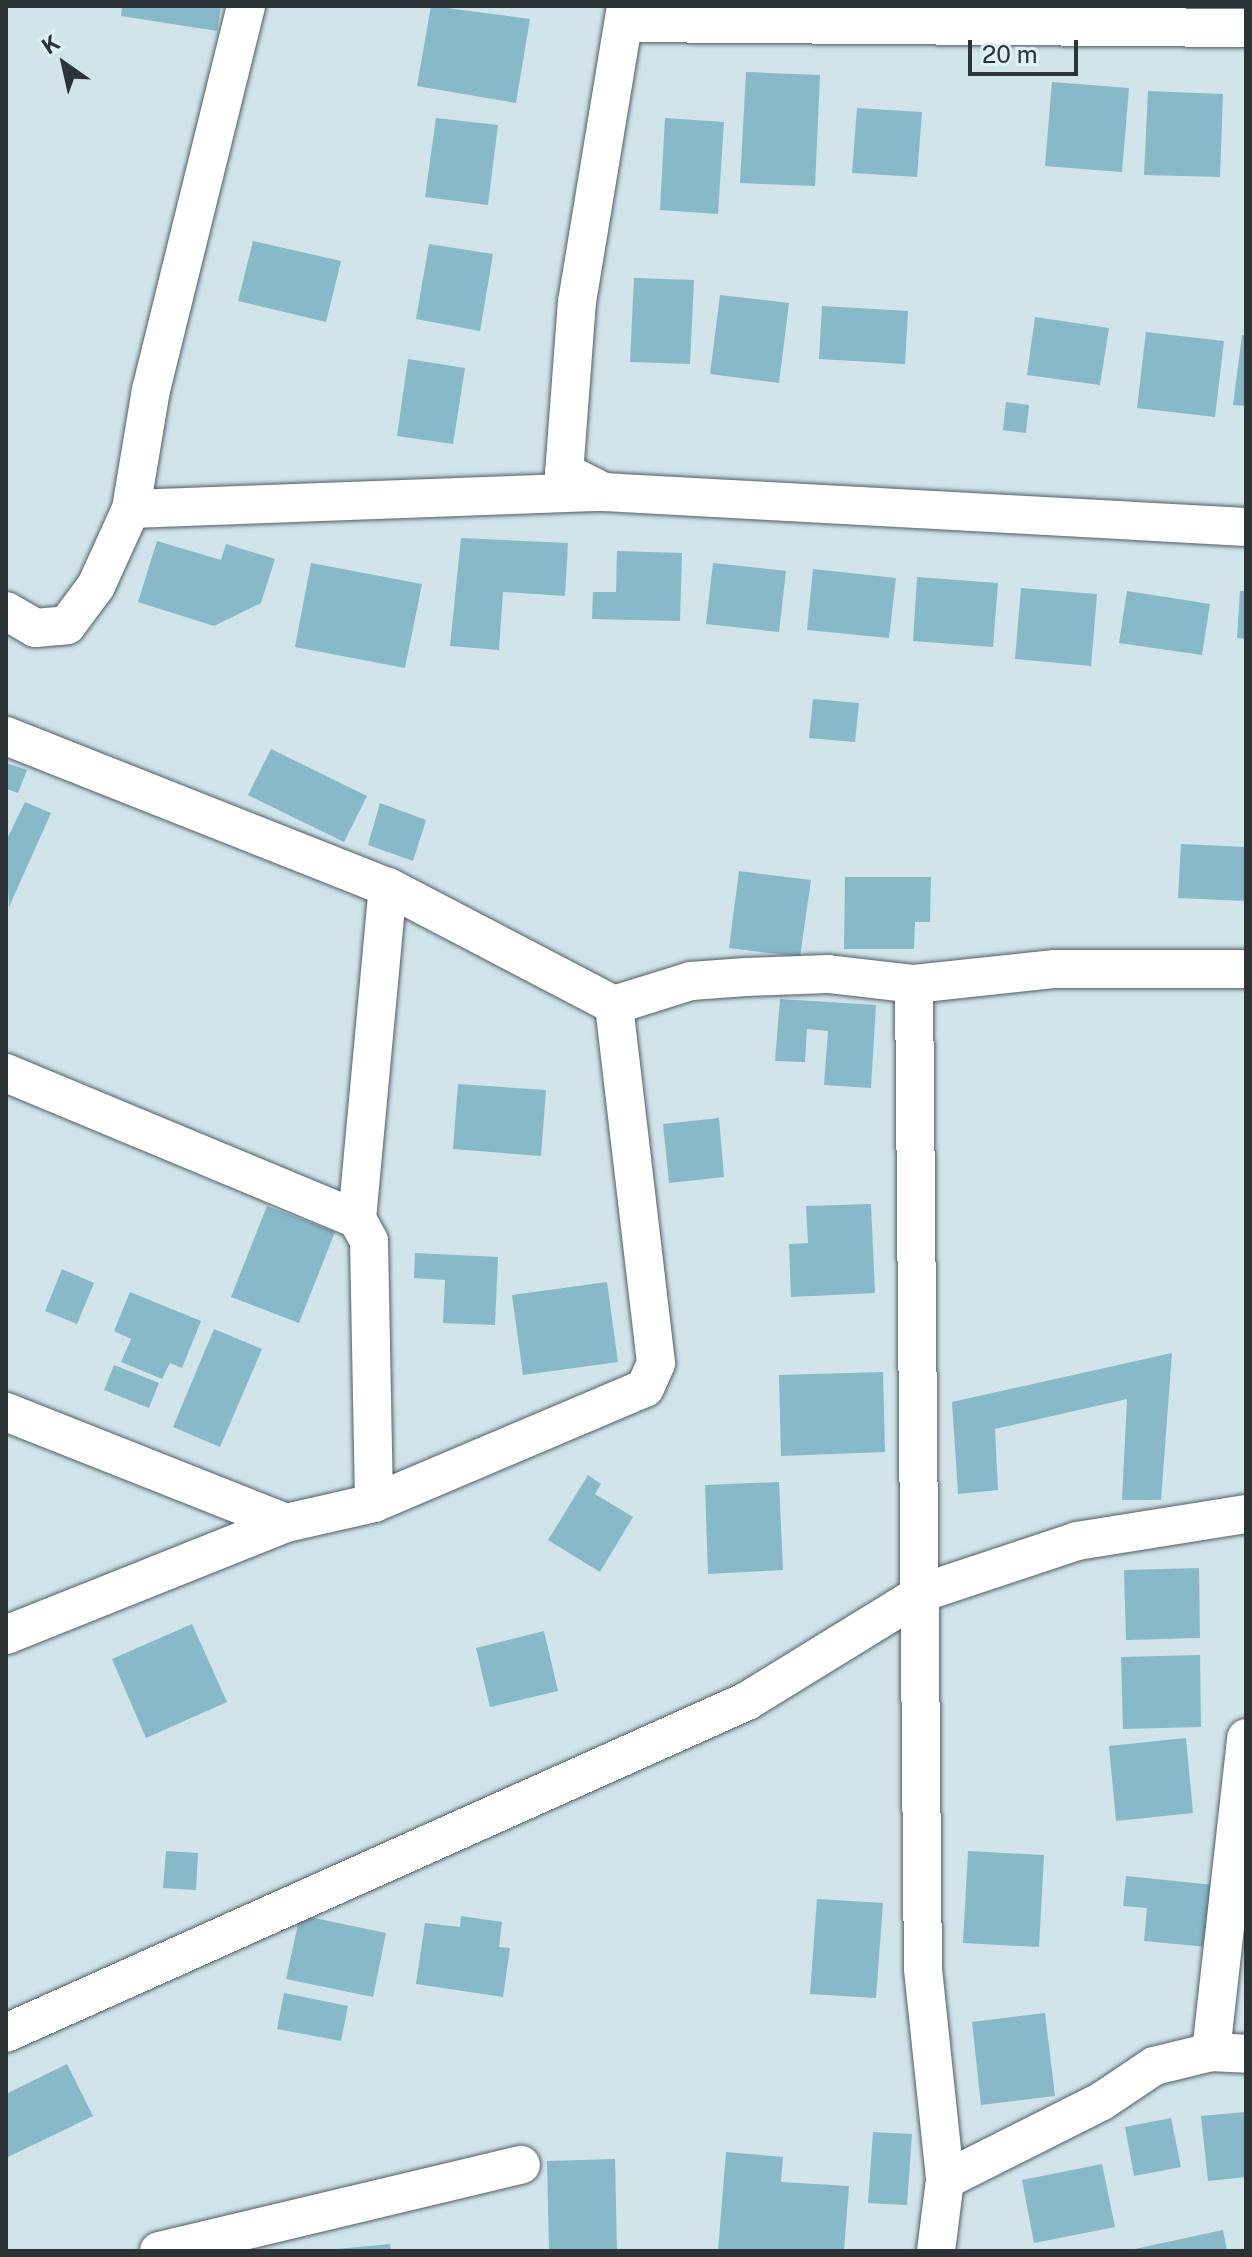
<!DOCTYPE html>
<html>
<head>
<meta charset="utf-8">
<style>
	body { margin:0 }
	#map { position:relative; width:1252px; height:2257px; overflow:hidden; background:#d1e4ea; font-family:"Public Sans",sans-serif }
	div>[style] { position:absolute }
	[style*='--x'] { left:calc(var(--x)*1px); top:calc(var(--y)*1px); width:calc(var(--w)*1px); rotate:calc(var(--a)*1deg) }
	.building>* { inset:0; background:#87b9c9 }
	.roads { filter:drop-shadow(0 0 2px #4e5f64) drop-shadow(0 0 2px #4e5f64) }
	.minor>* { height:38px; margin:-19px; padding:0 19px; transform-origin:19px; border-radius:19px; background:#fff }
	span { translate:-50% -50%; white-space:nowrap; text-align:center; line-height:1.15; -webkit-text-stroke:6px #def1f7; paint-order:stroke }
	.frame { position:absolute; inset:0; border:8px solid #2c3336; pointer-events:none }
	.north { position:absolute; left:24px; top:24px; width:80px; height:80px; -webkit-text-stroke:6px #def1f7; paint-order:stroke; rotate:326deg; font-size:22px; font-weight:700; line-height:32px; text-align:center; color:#2c3336 }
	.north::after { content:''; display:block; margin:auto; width:28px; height:36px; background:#2c3336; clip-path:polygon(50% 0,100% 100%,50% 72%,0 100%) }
	.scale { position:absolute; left:968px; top:40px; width:110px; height:36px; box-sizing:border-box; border:4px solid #2c3336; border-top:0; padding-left:10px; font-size:24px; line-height:28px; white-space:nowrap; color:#2c3336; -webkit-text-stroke:6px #def1f7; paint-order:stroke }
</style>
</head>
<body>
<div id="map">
	<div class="building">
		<div style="clip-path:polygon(122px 6px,221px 6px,217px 31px,121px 16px)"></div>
		<div style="clip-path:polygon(431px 6px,530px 19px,516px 103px,417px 86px)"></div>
		<div style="clip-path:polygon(746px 72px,820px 75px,815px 186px,740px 183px)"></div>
		<div style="clip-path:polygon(1052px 82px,1129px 88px,1122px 172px,1045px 166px)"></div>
		<div style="clip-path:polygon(1148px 91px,1223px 94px,1220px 177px,1144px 175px)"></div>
		<div style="clip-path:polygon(857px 108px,922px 112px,917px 177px,852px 173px)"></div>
		<div style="clip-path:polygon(436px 118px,498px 125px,488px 205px,425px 197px)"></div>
		<div style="clip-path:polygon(665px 118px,724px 122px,718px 214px,660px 210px)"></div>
		<div style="clip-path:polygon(253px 241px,341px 261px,326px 322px,238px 301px)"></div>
		<div style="clip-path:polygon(429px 244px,493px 254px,480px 331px,416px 319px)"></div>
		<div style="clip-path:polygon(634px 278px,694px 280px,690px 364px,630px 362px)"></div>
		<div style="clip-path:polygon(720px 295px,789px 303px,779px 383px,710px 374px)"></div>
		<div style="clip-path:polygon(822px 306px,908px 311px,905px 364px,819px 359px)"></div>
		<div style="clip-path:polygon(1035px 317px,1109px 328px,1100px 385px,1027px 375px)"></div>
		<div style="clip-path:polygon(1146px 332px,1224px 341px,1215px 417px,1137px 408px)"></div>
		<div style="clip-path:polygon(1242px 335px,1246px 336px,1246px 406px,1233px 405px)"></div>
		<div style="clip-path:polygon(408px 359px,465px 368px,453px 444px,397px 436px)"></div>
		<div style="clip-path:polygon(1006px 402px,1029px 405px,1026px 433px,1003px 430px)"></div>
		<div style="clip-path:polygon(461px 538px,568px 543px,565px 596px,503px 592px,499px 650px,450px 646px)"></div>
		<div style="clip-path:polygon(157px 541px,221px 560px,226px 544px,275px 559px,261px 603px,214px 626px,138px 602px)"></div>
		<div style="clip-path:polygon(617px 551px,682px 553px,680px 621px,592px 619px,593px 592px,616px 592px)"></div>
		<div style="clip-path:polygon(311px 563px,422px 584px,405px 668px,295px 647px)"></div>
		<div style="clip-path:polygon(713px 563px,786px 571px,779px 632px,706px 624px)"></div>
		<div style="clip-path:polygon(813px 569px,896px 578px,889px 638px,807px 630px)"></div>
		<div style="clip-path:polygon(917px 577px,998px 583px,993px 647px,913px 641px)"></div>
		<div style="clip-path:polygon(1021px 588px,1097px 594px,1091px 666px,1015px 659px)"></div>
		<div style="clip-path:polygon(1127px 591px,1210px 604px,1202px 655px,1119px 643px)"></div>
		<div style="clip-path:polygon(1240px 591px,1246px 591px,1246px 639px,1237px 638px)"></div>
		<div style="clip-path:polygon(813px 699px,859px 703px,855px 742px,809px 738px)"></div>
		<div style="clip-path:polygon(271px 749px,367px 796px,344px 842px,248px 795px)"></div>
		<div style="clip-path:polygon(6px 763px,27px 770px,18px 793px,6px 789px)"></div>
		<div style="clip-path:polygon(25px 802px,51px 813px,9px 907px,6px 841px)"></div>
		<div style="clip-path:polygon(380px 803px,426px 820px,413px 861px,368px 845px)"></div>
		<div style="clip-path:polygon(1181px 844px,1246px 847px,1246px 901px,1178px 898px)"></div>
		<div style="clip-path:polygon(739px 871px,811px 880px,800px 957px,729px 948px)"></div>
		<div style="clip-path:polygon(845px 877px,931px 877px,930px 922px,915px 922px,914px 949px,844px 949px)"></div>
		<div style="clip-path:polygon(780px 999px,876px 1005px,871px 1088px,824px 1085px,828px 1031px,807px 1029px,805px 1062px,775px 1061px)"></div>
		<div style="clip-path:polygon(458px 1084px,546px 1090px,541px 1156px,453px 1149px)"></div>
		<div style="clip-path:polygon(719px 1118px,724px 1177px,669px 1183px,663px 1124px)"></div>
		<div style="clip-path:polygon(871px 1204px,875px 1293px,791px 1297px,789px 1244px,808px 1243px,806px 1206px)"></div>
		<div style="clip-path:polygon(267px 1206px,335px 1232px,299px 1323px,231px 1297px)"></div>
		<div style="clip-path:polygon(415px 1253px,498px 1257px,495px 1325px,443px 1323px,445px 1280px,414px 1278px)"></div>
		<div style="clip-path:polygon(62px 1269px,94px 1283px,77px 1324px,45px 1311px)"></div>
		<div style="clip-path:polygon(607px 1282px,618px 1362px,523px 1375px,512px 1295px)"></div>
		<div style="clip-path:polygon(130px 1292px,201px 1321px,182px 1368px,170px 1363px,162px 1379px,121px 1362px,131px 1339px,114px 1331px)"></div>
		<div style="clip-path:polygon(214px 1329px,262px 1349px,220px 1447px,173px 1427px)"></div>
		<div style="clip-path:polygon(1172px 1353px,1161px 1500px,1122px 1500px,1127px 1399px,995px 1429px,998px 1490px,958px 1494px,952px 1402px)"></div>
		<div style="clip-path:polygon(114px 1365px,159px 1383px,149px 1408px,104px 1390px)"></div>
		<div style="clip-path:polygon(883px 1372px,885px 1452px,781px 1456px,779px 1375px)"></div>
		<div style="clip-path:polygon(588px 1475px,601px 1484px,595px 1494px,633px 1517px,600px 1572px,548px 1540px)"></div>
		<div style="clip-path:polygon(779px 1482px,783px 1570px,708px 1574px,705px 1485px)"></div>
		<div style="clip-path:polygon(1199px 1568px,1200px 1638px,1126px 1640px,1124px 1570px)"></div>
		<div style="clip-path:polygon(192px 1624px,227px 1702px,146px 1738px,112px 1659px)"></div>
		<div style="clip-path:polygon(544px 1631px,558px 1691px,490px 1707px,476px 1648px)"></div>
		<div style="clip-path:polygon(1200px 1655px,1201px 1727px,1123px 1729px,1121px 1657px)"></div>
		<div style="clip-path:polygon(1186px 1738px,1193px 1813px,1116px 1821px,1109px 1746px)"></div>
		<div style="clip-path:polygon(166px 1851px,198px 1853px,196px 1890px,163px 1888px)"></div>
		<div style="clip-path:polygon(968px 1851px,1044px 1855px,1039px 1947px,963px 1943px)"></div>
		<div style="clip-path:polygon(1126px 1876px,1214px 1885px,1208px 1947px,1144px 1941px,1147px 1908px,1123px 1906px)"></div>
		<div style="clip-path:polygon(817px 1899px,883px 1903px,876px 1998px,810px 1994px)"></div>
		<div style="clip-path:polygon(300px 1915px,386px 1933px,373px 1997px,286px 1979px)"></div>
		<div style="clip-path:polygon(461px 1916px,502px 1922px,499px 1947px,510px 1948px,503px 1997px,416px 1984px,425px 1923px,460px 1927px)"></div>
		<div style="clip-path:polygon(284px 1993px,348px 2006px,341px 2041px,277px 2029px)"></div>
		<div style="clip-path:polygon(1045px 2013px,1055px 2096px,981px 2105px,972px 2022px)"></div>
		<div style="clip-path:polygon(67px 2064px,93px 2116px,6px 2158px,6px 2094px)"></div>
		<div style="clip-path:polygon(1246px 2112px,1246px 2177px,1208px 2181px,1201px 2116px)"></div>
		<div style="clip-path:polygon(1171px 2118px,1181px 2167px,1134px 2176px,1125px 2127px)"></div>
		<div style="clip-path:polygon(873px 2132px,912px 2134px,907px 2205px,868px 2203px)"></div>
		<div style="clip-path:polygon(726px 2152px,783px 2157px,781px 2182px,849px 2186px,844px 2251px,718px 2251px)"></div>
		<div style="clip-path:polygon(615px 2159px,617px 2251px,549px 2251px,547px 2161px)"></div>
		<div style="clip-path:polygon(1102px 2164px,1115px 2227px,1034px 2243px,1022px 2180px)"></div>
		<div style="clip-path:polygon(1223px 2230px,1227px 2251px,1130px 2251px,1130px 2250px)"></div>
		<div style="clip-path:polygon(390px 2244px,391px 2251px,336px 2251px,336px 2249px)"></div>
	</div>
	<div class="roads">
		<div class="minor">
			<div style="--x:626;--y:6;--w:299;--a:99.4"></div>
			<div style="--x:577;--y:301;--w:171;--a:94.3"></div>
			<div style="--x:564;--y:472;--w:45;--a:26.6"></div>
			<div style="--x:604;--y:492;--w:643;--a:3.12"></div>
			<div style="--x:624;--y:23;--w:622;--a:0.46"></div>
			<div style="--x:131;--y:509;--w:470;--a:-2.1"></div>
			<div style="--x:6;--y:611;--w:34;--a:30"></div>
			<div style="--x:35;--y:628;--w:32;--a:-5"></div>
			<div style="--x:67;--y:625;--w:49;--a:-53.4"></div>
			<div style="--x:96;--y:586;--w:85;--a:-65.6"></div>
			<div style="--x:131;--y:509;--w:121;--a:-80.5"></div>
			<div style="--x:151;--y:390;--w:396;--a:-76.1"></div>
			<div style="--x:6;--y:736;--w:411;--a:21.6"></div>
			<div style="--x:388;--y:887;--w:255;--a:27.6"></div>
			<div style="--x:914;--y:984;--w:985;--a:89.48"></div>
			<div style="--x:923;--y:1969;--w:212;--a:84"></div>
			<div style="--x:6;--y:1073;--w:380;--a:22.6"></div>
			<div style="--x:357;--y:1219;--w:25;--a:61"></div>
			<div style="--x:369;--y:1241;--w:262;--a:88.9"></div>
			<div style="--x:357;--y:1219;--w:333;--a:-84.7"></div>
			<div style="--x:6;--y:1412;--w:301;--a:21.6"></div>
			<div style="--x:6;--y:1635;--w:302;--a:-21.8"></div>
			<div style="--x:286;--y:1523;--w:90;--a:-12.8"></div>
			<div style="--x:374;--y:1503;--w:294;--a:-23"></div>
			<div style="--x:645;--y:1388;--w:27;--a:-66"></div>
			<div style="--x:656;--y:1363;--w:360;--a:-96.7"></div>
			<div style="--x:614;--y:1005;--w:81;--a:-17.3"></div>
			<div style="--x:691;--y:981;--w:55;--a:-4.2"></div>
			<div style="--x:746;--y:977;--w:82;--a:-2.1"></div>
			<div style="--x:828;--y:974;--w:87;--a:6.6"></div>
			<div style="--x:914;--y:984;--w:142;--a:-6.1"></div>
			<div style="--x:1055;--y:969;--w:191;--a:0"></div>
			<div style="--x:6;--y:2033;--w:812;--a:-24.13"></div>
			<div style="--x:747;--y:1701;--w:208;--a:-31.6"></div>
			<div style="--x:924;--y:1592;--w:161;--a:-18.4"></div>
			<div style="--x:1077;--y:1541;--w:171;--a:-9.1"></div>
			<div style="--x:1211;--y:2052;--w:316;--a:-83.6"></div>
			<div style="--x:159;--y:2251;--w:372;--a:-13.4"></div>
			<div style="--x:936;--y:2251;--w:72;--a:-82.8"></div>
			<div style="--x:945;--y:2180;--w:176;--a:-26.7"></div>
			<div style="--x:1102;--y:2101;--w:63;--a:-33.9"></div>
			<div style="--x:1154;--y:2066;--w:59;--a:-13.8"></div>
			<div style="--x:1211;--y:2052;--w:35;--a:3"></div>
		</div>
	</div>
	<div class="frame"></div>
	<div class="north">K</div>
	<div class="scale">20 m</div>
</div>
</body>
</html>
